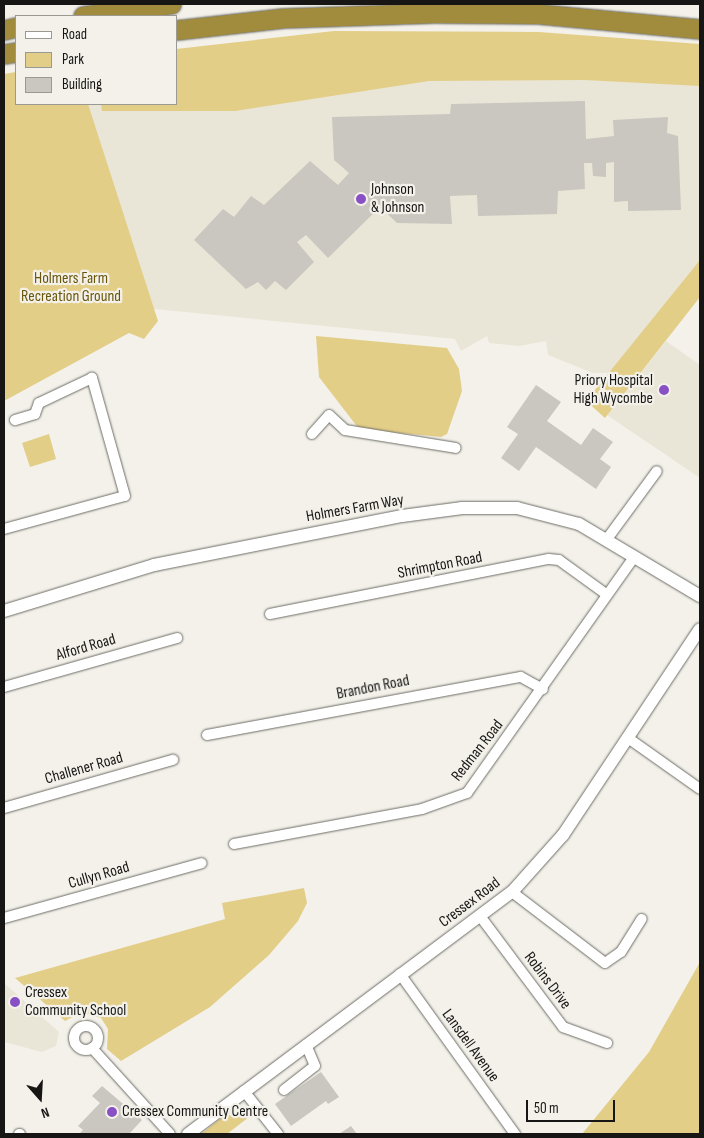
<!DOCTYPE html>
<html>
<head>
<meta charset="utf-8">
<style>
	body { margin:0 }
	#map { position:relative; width:704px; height:1138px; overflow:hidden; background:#f3f1ea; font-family:"Sofia Sans Condensed",sans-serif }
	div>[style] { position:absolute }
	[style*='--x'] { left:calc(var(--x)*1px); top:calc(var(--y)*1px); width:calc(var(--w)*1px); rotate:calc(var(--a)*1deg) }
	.built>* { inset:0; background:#eae6d7 }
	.green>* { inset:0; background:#e3ce88 }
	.building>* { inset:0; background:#c9c7c0 }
	.roads { filter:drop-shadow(0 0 1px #6d6c65) drop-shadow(0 0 1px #6d6c65) }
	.minor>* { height:10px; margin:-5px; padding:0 5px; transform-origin:5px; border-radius:5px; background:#fff }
	.minor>.ring { margin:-5px; padding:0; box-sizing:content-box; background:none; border:10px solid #fff; border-radius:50% }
	.tertiary>* { height:12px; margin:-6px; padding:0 6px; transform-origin:6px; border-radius:6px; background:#fff }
	.motorway>* { height:19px; margin:-9.5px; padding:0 9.5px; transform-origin:9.5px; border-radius:9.5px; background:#a18b3d }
	.dots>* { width:14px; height:14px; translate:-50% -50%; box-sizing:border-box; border:2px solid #f3f1ea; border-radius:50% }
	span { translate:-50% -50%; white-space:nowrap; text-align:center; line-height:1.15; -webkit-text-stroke:4.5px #f3f1ea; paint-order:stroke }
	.poi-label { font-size:16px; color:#171614 }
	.left { translate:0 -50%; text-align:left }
	.right { translate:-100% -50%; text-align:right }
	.park-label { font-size:16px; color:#68560b }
	.street-label { font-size:16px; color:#171614 }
	.frame { position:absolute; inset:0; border:5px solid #171614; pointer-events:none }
	.legend { position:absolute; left:15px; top:15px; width:162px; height:90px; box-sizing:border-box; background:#f3f1ea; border:1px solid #9b9994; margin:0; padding:6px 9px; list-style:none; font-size:15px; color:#171614 }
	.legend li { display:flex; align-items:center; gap:10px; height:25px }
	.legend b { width:25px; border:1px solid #9b9994 }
	.north { position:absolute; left:15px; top:1073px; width:50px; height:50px; -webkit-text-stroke:4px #f3f1ea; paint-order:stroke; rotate:161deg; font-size:14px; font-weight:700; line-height:20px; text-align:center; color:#171614 }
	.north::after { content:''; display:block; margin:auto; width:18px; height:22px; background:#171614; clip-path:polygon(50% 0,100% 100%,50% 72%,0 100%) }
	.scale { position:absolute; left:526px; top:1100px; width:89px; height:22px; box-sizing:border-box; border:2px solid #171614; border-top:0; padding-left:6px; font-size:15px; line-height:18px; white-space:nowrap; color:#171614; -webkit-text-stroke:4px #f3f1ea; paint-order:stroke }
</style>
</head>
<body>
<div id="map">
	<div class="built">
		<div style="clip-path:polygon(700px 54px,700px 260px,610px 373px,593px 373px,548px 355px,546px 341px,519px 346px,489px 343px,487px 336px,461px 351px,455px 339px,135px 307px,69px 104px,176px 104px)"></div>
		<div style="clip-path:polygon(666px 341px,700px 365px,700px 478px,607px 415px)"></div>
		<div style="clip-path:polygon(4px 983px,59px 1032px,56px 1046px,42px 1052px,4px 1042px)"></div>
	</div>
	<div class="green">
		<div style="clip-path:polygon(334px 31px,539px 32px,700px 44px,700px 86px,584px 80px,429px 81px,235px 111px,102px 111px,101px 104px,176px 104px,176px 49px)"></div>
		<div style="clip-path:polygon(16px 72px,16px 104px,88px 104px,158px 321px,144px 339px,129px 333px,4px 401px,4px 74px)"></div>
		<div style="clip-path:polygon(700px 260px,700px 297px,605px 418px,586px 401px)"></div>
		<div style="clip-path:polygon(316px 336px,447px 348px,459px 369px,462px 391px,447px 434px,441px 437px,359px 429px,319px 377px)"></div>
		<div style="clip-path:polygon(49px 434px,56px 459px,30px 467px,22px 443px)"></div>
		<div style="clip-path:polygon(304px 888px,307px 903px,298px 921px,269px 955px,210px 1007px,121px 1061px,107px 1049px,108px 1029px,101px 1018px,82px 1012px,65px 1021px,15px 978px,225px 919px,222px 903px)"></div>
		<div style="clip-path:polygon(700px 962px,700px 1134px,582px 1134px,649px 1052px)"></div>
		<div style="clip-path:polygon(225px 1115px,249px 1117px,227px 1134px,201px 1134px)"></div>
	</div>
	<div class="building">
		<div style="clip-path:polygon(585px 101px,586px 139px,614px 136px,613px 120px,668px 117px,667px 133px,678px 136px,681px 210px,628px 211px,628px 201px,614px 202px,614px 162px,606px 163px,606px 177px,593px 176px,592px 163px,584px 163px,585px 189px,558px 191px,557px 214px,478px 216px,477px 195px,450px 196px,452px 224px,397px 223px,380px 207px,328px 258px,306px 235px,297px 242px,314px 262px,286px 290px,275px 281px,266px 290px,258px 282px,246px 289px,194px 240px,223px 209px,234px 217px,251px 196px,264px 205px,310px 161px,338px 185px,349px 173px,334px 160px,332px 117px,450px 114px,451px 104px)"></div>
		<div style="clip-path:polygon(536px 385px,561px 402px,547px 421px,581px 445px,593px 428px,613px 442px,600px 459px,611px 467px,596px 489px,536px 447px,519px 471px,501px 458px,518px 434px,507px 427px)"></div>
		<div style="clip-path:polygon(321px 1072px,339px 1097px,328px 1104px,326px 1101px,291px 1126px,275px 1104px)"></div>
		<div style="clip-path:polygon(102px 1086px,142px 1120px,129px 1134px,79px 1134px,83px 1130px,78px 1126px,100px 1103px,92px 1096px)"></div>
		<div style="clip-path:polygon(351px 1126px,357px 1134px,339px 1134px)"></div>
	</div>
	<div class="roads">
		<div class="minor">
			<div style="--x:312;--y:434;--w:25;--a:-48"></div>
			<div style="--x:329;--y:415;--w:22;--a:43"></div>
			<div style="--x:345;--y:430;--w:112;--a:9.2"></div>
			<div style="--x:4;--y:529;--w:125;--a:-15.3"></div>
			<div style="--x:125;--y:496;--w:123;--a:-105.6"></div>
			<div style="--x:92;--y:378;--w:59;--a:154.7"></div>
			<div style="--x:39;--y:403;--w:12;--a:110"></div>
			<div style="--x:35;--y:414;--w:21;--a:163"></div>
			<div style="--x:607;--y:539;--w:84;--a:-53.7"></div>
			<div style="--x:270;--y:614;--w:284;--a:-11.2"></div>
			<div style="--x:549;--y:559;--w:10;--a:6"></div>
			<div style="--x:559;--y:560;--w:58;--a:35.9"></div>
			<div style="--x:4;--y:687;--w:180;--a:-15.8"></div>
			<div style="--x:207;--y:735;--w:319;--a:-10.5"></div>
			<div style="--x:521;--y:677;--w:25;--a:29"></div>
			<div style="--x:628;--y:738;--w:88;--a:35.3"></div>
			<div style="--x:4;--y:808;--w:176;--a:-15.9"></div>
			<div style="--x:234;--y:844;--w:191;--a:-10.5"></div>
			<div style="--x:422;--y:809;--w:48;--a:-19.6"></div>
			<div style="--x:467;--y:793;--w:289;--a:-54.7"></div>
			<div style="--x:512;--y:892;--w:117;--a:37.4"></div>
			<div style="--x:605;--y:963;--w:19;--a:-35"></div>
			<div style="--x:621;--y:952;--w:39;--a:-58"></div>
			<div style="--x:480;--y:916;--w:139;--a:53.2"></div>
			<div style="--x:563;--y:1027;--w:47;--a:20"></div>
			<div style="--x:4;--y:918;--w:205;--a:-15.5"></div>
			<div style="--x:400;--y:974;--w:197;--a:54.3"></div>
			<div class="ring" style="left:74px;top:1026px;width:14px;height:14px"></div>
			<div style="--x:92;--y:1048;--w:116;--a:47.8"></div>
			<div style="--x:284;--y:1090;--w:39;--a:-38"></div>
			<div style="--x:315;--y:1066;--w:23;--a:-113"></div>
			<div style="--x:244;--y:1091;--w:55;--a:51.7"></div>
			<div style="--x:19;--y:1134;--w:1;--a:0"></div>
		</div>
		<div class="tertiary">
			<div style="--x:4;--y:611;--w:157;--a:-17"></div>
			<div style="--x:154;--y:565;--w:253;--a:-11.2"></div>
			<div style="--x:402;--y:516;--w:61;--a:-7.6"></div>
			<div style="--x:462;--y:508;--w:55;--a:0"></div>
			<div style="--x:517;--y:508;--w:64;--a:14.5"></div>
			<div style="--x:579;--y:524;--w:141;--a:30.8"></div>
			<div style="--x:188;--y:1134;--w:404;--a:-36.8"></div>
			<div style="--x:512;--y:892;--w:76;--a:-48.2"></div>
			<div style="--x:563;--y:835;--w:247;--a:-56.4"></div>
		</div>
		<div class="motorway">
			<div style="--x:83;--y:16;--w:89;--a:-7.8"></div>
			<div style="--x:4;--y:30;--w:12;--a:-14"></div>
			<div style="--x:176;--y:30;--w:108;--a:-6.4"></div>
			<div style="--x:283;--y:18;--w:150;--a:-1.9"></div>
			<div style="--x:433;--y:13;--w:106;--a:0.5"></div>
			<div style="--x:539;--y:14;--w:162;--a:5.3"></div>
			<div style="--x:4;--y:54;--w:12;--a:-9"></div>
		</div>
	</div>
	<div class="dots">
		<div style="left:361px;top:199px;background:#894fc5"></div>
		<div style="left:664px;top:390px;background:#894fc5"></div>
		<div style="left:15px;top:1002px;background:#894fc5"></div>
		<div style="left:112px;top:1112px;background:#894fc5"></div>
	</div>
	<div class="poi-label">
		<span class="left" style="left:371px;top:199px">Johnson<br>&amp; Johnson</span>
		<span class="right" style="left:653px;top:390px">Priory Hospital<br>High Wycombe</span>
		<span class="left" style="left:25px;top:1002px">Cressex<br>Community School</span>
		<span class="left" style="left:122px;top:1112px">Cressex Community Centre</span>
	</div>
	<div class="park-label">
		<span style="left:71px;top:288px">Holmers Farm<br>Recreation Ground</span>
	</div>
	<div class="street-label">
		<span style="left:355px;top:509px;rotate:-10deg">Holmers Farm Way</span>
		<span style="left:440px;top:566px;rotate:-11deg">Shrimpton Road</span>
		<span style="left:86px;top:648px;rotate:-16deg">Alford Road</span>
		<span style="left:373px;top:688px;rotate:-11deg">Brandon Road</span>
		<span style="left:478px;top:751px;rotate:-52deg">Redman Road</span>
		<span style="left:84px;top:769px;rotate:-16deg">Challener Road</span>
		<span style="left:99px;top:876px;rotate:-16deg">Cullyn Road</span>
		<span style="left:470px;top:903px;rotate:-37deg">Cressex Road</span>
		<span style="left:547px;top:981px;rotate:53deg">Robins Drive</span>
		<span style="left:470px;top:1046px;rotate:54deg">Lansdell Avenue</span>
	</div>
	<div class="frame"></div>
	<ul class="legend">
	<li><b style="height:6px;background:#fff"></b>Road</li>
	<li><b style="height:14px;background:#e3ce88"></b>Park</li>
	<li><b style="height:14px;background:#c9c7c0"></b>Building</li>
	</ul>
	<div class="north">N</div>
	<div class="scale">50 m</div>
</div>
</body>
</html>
